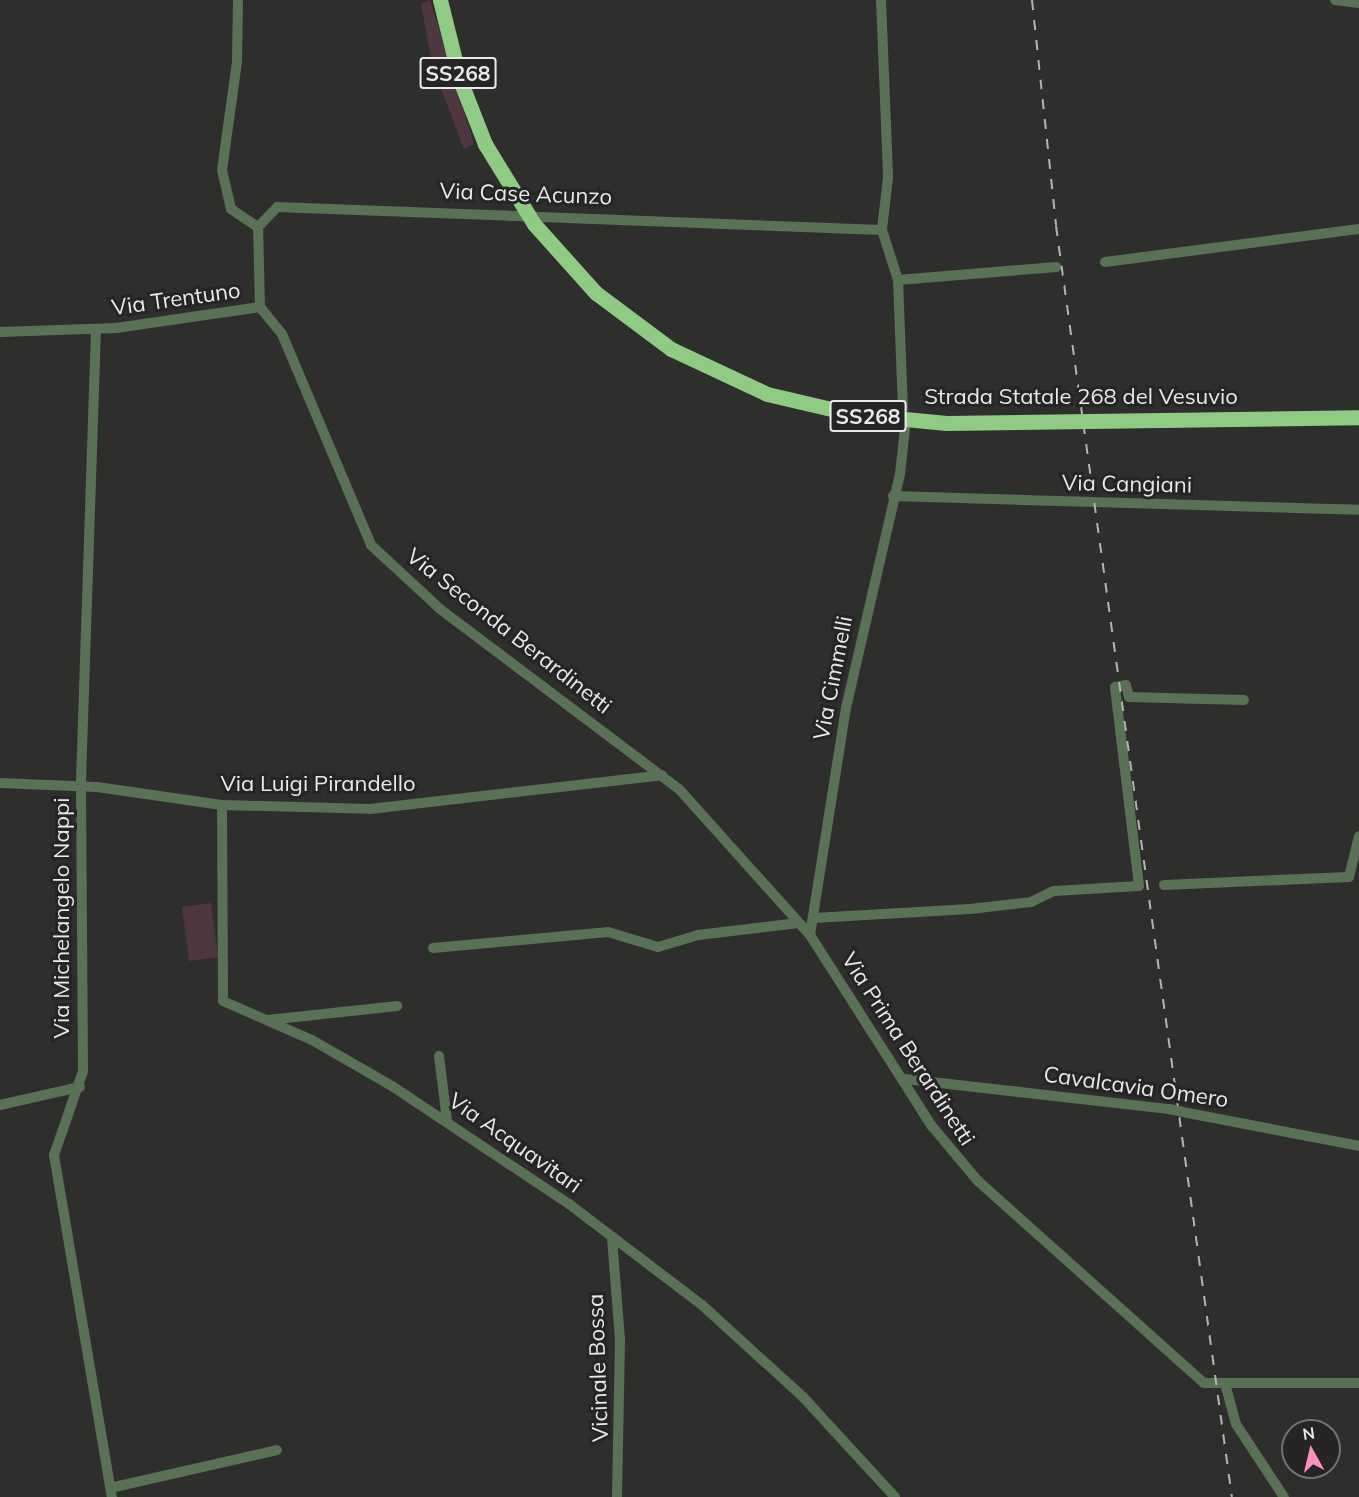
<!DOCTYPE html>
<html>
<head>
<meta charset="utf-8">
<style>
	body { margin:0 }
	#map { position:relative; width:1359px; height:1497px; overflow:hidden; background:#2e2f2d; font-family:Mulish,sans-serif }
	div>[style] { position:absolute }
	[style*='--x'] { left:calc(var(--x)*1px); top:calc(var(--y)*1px); width:calc(var(--w)*1px); rotate:calc(var(--a)*1deg) }
	.green>* { inset:0; background:#4f3741 }
	.minor>* { height:10px; margin:-5px; padding:0 5px; transform-origin:5px; border-radius:5px; background:#597154 }
	.highway>* { height:15px; margin:-7.5px; padding:0 7.5px; transform-origin:7.5px; border-radius:7.5px; background:#8fcb82 }
	.rail>* { height:2px; margin-top:-1px; transform-origin:0; background:repeating-linear-gradient(90deg,#b3b4b2 0 10px,transparent 0 20px) }
	.minor-bridge>* { height:10px; margin:-5px; padding:0 5px; transform-origin:5px; border-radius:5px; background:#597154 }
	.highway-bridge>* { height:15px; margin:-7.5px; padding:0 7.5px; transform-origin:7.5px; border-radius:7.5px; background:#8fcb82 }
	span { translate:-50% -50%; white-space:nowrap; text-align:center; line-height:1.15; -webkit-text-stroke:6px #242524; paint-order:stroke }
	.shield-label span { padding:2px 4px; background:#242524; border:2px solid; border-radius:4px; -webkit-text-stroke-width:0 }
	.shield-label { font-size:21px; color:#e8e9e8; font-weight:700 }
	.street-label { font-size:22px; color:#e8e9e8 }
	.north { position:absolute; left:1281px; top:1419px; width:60px; height:60px; box-sizing:border-box; background:#242524; border:2px solid #727372; border-radius:50%; rotate:352deg; font-size:16px; font-weight:700; line-height:24px; text-align:center; color:#e8e9e8 }
	.north::after { content:''; display:block; margin:auto; width:21px; height:27px; background:#fd8ebf; clip-path:polygon(50% 0,100% 100%,50% 72%,0 100%) }
</style>
</head>
<body>
<div id="map">
	<div class="green">
		<div style="clip-path:polygon(430px 0,474px 144px,464px 149px,432px 65px,421px 4px)"></div>
		<div style="clip-path:polygon(211px 903px,218px 957px,189px 961px,182px 907px)"></div>
	</div>
	<div class="minor">
		<div style="--x:238;--y:0;--w:62;--a:90.9"></div>
		<div style="--x:237;--y:62;--w:109;--a:97.9"></div>
		<div style="--x:222;--y:170;--w:40;--a:77"></div>
		<div style="--x:231;--y:209;--w:32;--a:34"></div>
		<div style="--x:881;--y:0;--w:177;--a:87.7"></div>
		<div style="--x:888;--y:177;--w:53;--a:96.5"></div>
		<div style="--x:1335;--y:0;--w:24;--a:7"></div>
		<div style="--x:882;--y:230;--w:52;--a:72.3"></div>
		<div style="--x:898;--y:280;--w:129;--a:87.8"></div>
		<div style="--x:1105;--y:262;--w:256;--a:-7.4"></div>
		<div style="--x:898;--y:280;--w:159;--a:-4.7"></div>
		<div style="--x:260;--y:307;--w:35;--a:51"></div>
		<div style="--x:282;--y:334;--w:229;--a:67.1"></div>
		<div style="--x:371;--y:545;--w:94;--a:42.8"></div>
		<div style="--x:440;--y:609;--w:299;--a:37"></div>
		<div style="--x:679;--y:789;--w:196;--a:48.1"></div>
		<div style="--x:810;--y:935;--w:225;--a:57.5"></div>
		<div style="--x:931;--y:1125;--w:73;--a:50"></div>
		<div style="--x:978;--y:1181;--w:303;--a:41.8"></div>
		<div style="--x:1204;--y:1383;--w:155;--a:0"></div>
		<div style="--x:260;--y:307;--w:80;--a:-91.4"></div>
		<div style="--x:258;--y:227;--w:28;--a:-46"></div>
		<div style="--x:277;--y:207;--w:605;--a:2.18"></div>
		<div style="--x:96;--y:329;--w:456;--a:91.9"></div>
		<div style="--x:81;--y:785;--w:286;--a:89.6"></div>
		<div style="--x:83;--y:1071;--w:89;--a:109"></div>
		<div style="--x:54;--y:1155;--w:347;--a:80.4"></div>
		<div style="--x:0;--y:332;--w:116;--a:-2"></div>
		<div style="--x:116;--y:328;--w:146;--a:-8.3"></div>
		<div style="--x:893;--y:496;--w:466;--a:1.7"></div>
		<div style="--x:0;--y:783;--w:97;--a:2.4"></div>
		<div style="--x:97;--y:787;--w:126;--a:8.2"></div>
		<div style="--x:222;--y:805;--w:148;--a:1.5"></div>
		<div style="--x:370;--y:809;--w:294;--a:-6.6"></div>
		<div style="--x:222;--y:805;--w:196;--a:89.7"></div>
		<div style="--x:223;--y:1001;--w:97;--a:23.7"></div>
		<div style="--x:312;--y:1040;--w:92;--a:29.9"></div>
		<div style="--x:392;--y:1086;--w:213;--a:33.7"></div>
		<div style="--x:569;--y:1204;--w:167;--a:37.2"></div>
		<div style="--x:702;--y:1305;--w:137;--a:42.3"></div>
		<div style="--x:803;--y:1397;--w:136;--a:47.4"></div>
		<div style="--x:1164;--y:885;--w:185;--a:-2.5"></div>
		<div style="--x:1349;--y:877;--w:42;--a:-76.3"></div>
		<div style="--x:814;--y:918;--w:156;--a:-3.3"></div>
		<div style="--x:970;--y:909;--w:61;--a:-6.5"></div>
		<div style="--x:1031;--y:902;--w:25;--a:-26"></div>
		<div style="--x:1054;--y:891;--w:85;--a:-3.4"></div>
		<div style="--x:1139;--y:886;--w:200;--a:-96.9"></div>
		<div style="--x:1115;--y:687;--w:11;--a:-10"></div>
		<div style="--x:1126;--y:685;--w:12;--a:76"></div>
		<div style="--x:1129;--y:697;--w:115;--a:1.5"></div>
		<div style="--x:810;--y:935;--w:230;--a:-81"></div>
		<div style="--x:846;--y:708;--w:240;--a:-77"></div>
		<div style="--x:900;--y:474;--w:45;--a:-83.7"></div>
		<div style="--x:433;--y:948;--w:176;--a:-5.2"></div>
		<div style="--x:608;--y:932;--w:52;--a:16.7"></div>
		<div style="--x:658;--y:947;--w:42;--a:-16.7"></div>
		<div style="--x:698;--y:935;--w:101;--a:-6.8"></div>
		<div style="--x:268;--y:1020;--w:130;--a:-6.2"></div>
		<div style="--x:439;--y:1056;--w:64;--a:82.9"></div>
		<div style="--x:905;--y:1079;--w:266;--a:6.5"></div>
		<div style="--x:0;--y:1105;--w:82;--a:-12.7"></div>
		<div style="--x:1188;--y:1113;--w:174;--a:10.9"></div>
		<div style="--x:612;--y:1238;--w:102;--a:85.5"></div>
		<div style="--x:620;--y:1340;--w:157;--a:91.1"></div>
		<div style="--x:1226;--y:1387;--w:38;--a:75"></div>
		<div style="--x:1236;--y:1424;--w:87;--a:56.7"></div>
		<div style="--x:110;--y:1488;--w:171;--a:-12.8"></div>
	</div>
	<div class="highway">
		<div style="--x:440;--y:0;--w:82;--a:76"></div>
		<div style="--x:460;--y:80;--w:69;--a:68.7"></div>
	</div>
	<div class="rail">
		<div style="--x:1032;--y:0;--w:227;--a:83.9"></div>
		<div style="--x:1056;--y:226;--w:1283;--a:82.12"></div>
	</div>
	<div class="minor-bridge">
		<div style="--x:1169;--y:1109;--w:19;--a:12"></div>
	</div>
	<div class="highway-bridge">
		<div style="--x:485;--y:144;--w:94;--a:58.5"></div>
		<div style="--x:534;--y:224;--w:93;--a:48.1"></div>
		<div style="--x:596;--y:293;--w:94;--a:36.7"></div>
		<div style="--x:671;--y:349;--w:106;--a:25.1"></div>
		<div style="--x:767;--y:394;--w:88;--a:13.1"></div>
		<div style="--x:853;--y:414;--w:94;--a:5.5"></div>
		<div style="--x:947;--y:423;--w:412;--a:-0.8"></div>
	</div>
	<div class="shield-label">
		<span style="left:458px;top:73px">SS268</span>
		<span style="left:868px;top:416px">SS268</span>
	</div>
	<div class="street-label">
		<span style="left:526px;top:194px;rotate:2deg">Via Case Acunzo</span>
		<span style="left:176px;top:299px;rotate:-8deg">Via Trentuno</span>
		<span style="left:1081px;top:397px">Strada Statale 268 del Vesuvio</span>
		<span style="left:1127px;top:484px;rotate:1deg">Via Cangiani</span>
		<span style="left:509px;top:631px;rotate:38deg">Via Seconda Berardinetti</span>
		<span style="left:833px;top:678px;rotate:-79deg">Via Cimmelli</span>
		<span style="left:318px;top:784px">Via Luigi Pirandello</span>
		<span style="left:62px;top:918px;rotate:-90deg">Via Michelangelo Nappi</span>
		<span style="left:908px;top:1049px;rotate:57deg">Via Prima Berardinetti</span>
		<span style="left:1136px;top:1087px;rotate:8deg">Cavalcavia Omero</span>
		<span style="left:515px;top:1143px;rotate:35deg">Via Acquavitari</span>
		<span style="left:598px;top:1368px;rotate:-92deg">Vicinale Bossa</span>
	</div>
	<div class="north">N</div>
</div>
</body>
</html>
